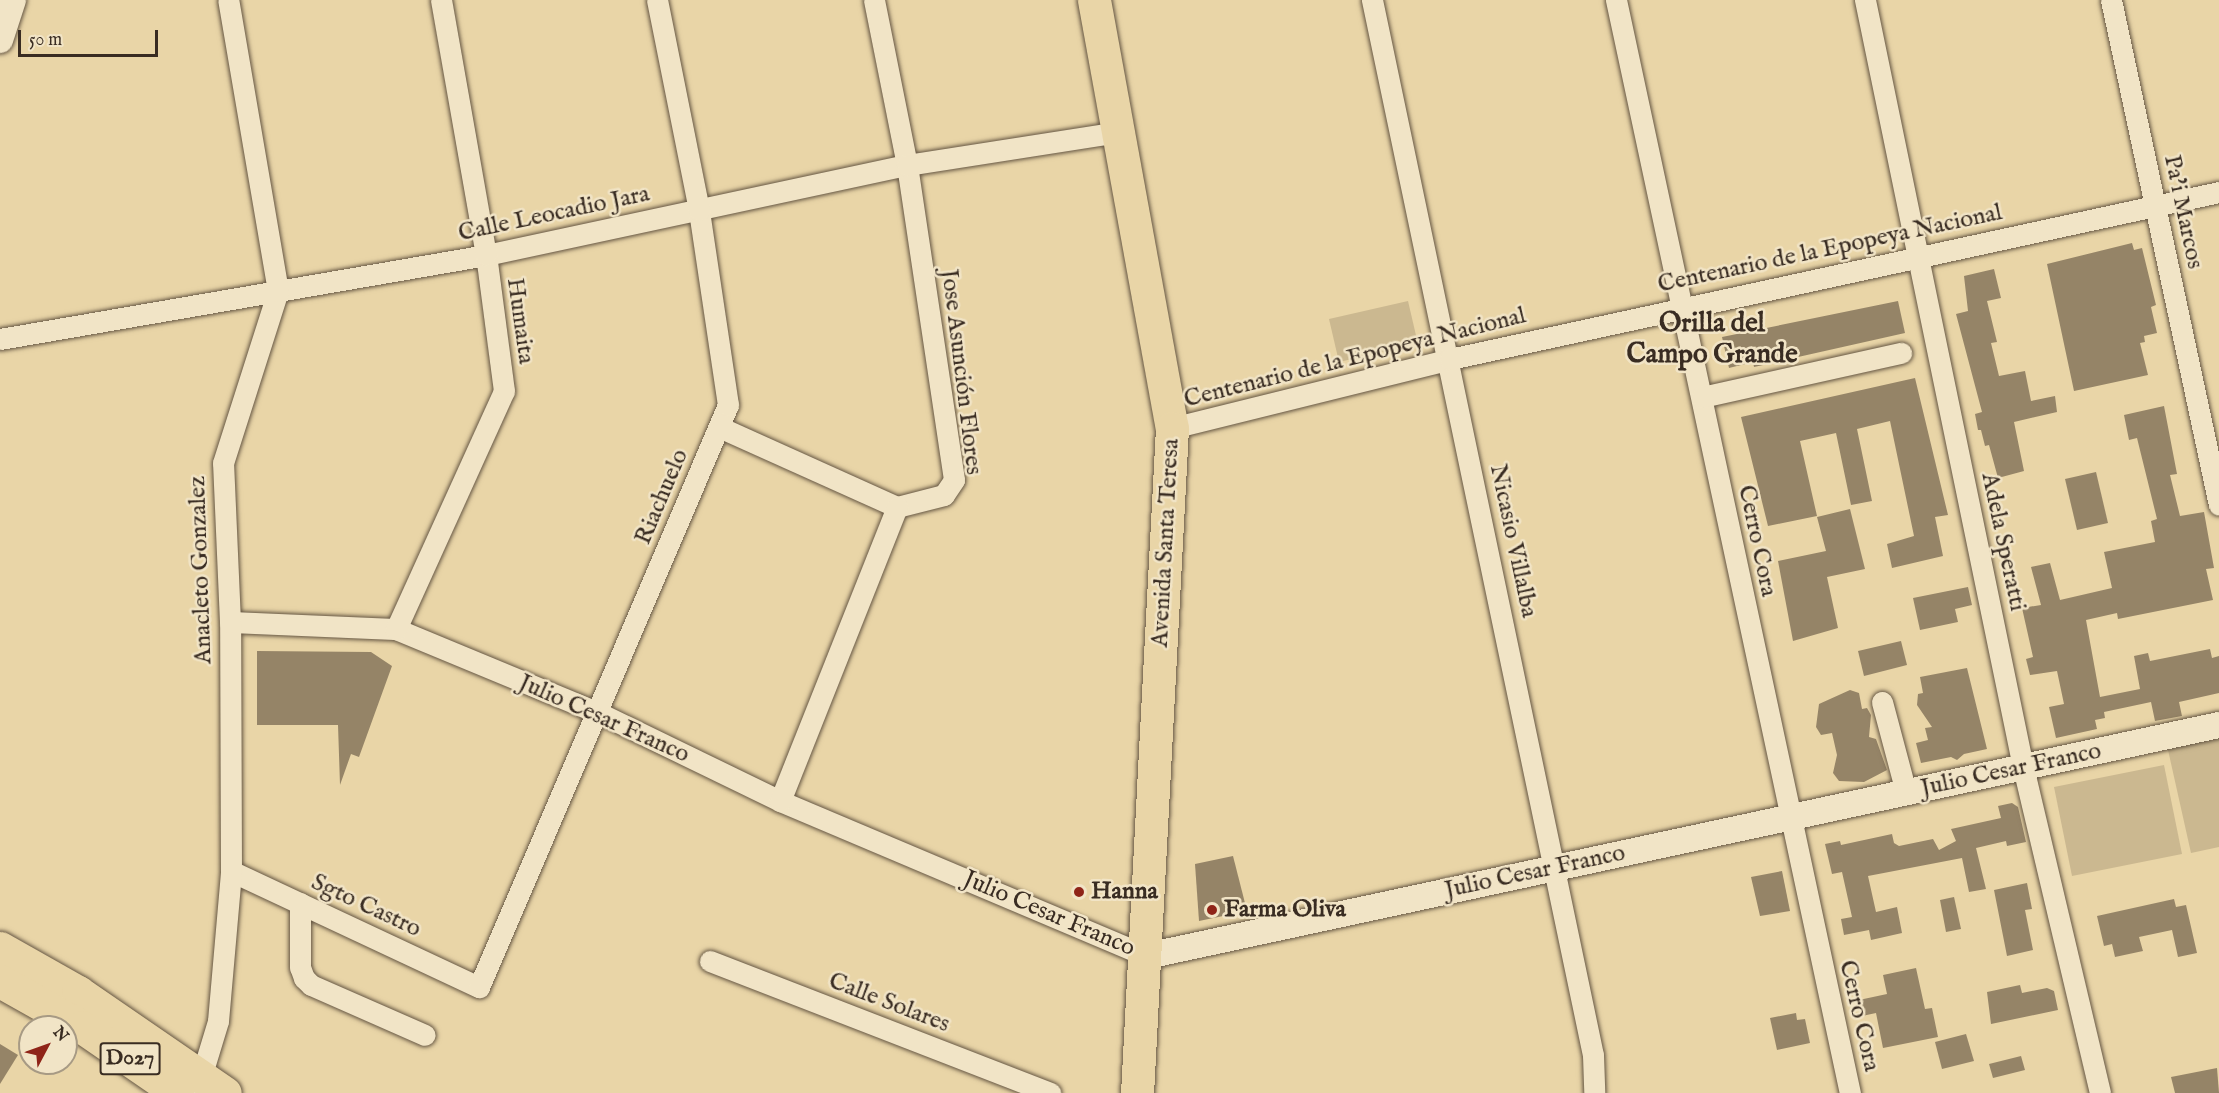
<!DOCTYPE html>
<html>
<head>
<meta charset="utf-8">
<style>
	body { margin:0 }
	#map { position:relative; width:2219px; height:1093px; overflow:hidden; background:#e9d5a7; font-family:"IM FELL English",serif }
	div>[style] { position:absolute }
	[style*='--x'] { left:calc(var(--x)*1px); top:calc(var(--y)*1px); width:calc(var(--w)*1px); rotate:calc(var(--a)*1deg) }
	.green>* { inset:0; background:#cbb890 }
	.building>* { inset:0; background:#958467 }
	.roads { filter:drop-shadow(0 0 2px #655643) drop-shadow(0 0 2px #655643) }
	.minor>* { height:21px; margin:-10.5px; padding:0 10.5px; transform-origin:10.5px; border-radius:10.5px; background:#f1e4c6 }
	.tertiary>* { height:26px; margin:-13px; padding:0 13px; transform-origin:13px; border-radius:13px; background:#f1e4c6 }
	.primary>* { height:33px; margin:-16.5px; padding:0 16.5px; transform-origin:16.5px; border-radius:16.5px; background:#e9d5a7 }
	.trunk>* { height:33px; margin:-16.5px; padding:0 16.5px; transform-origin:16.5px; border-radius:16.5px; background:#e9d5a7 }
	.dots>* { width:16px; height:16px; translate:-50% -50%; box-sizing:border-box; border:3px solid #f1e4c6; border-radius:50% }
	span { translate:-50% -50%; white-space:nowrap; text-align:center; line-height:1.15; -webkit-text-stroke:5px #f1e4c6; paint-order:stroke }
	.shield-label span { padding:2px 4px; background:#f1e4c6; border:2px solid; border-radius:4px; -webkit-text-stroke-width:0 }
	.shield-label { font-size:22px; color:#392c22; font-weight:700 }
	.street-label { font-size:24px; color:#392c22 }
	.poi-label { font-size:24px; color:#392c22; font-weight:700 }
	.left { translate:0 -50%; text-align:left }
	.quarter-label { font-size:27px; color:#392c22; font-weight:700 }
	.north { position:absolute; left:18px; top:1015px; width:60px; height:60px; box-sizing:border-box; background:#f1e4c6; border:2px solid #a79a84; border-radius:50%; rotate:49deg; font-size:16px; font-weight:700; line-height:24px; text-align:center; color:#392c22 }
	.north::after { content:''; display:block; margin:auto; width:21px; height:27px; background:#8f2418; clip-path:polygon(50% 0,100% 100%,50% 72%,0 100%) }
	.scale { position:absolute; left:18px; top:30px; width:140px; height:27px; box-sizing:border-box; border:3px solid #392c22; border-top:0; padding-left:8px; font-size:18px; line-height:21px; white-space:nowrap; color:#392c22; -webkit-text-stroke:4px #f1e4c6; paint-order:stroke }
</style>
</head>
<body>
<div id="map">
	<div class="green">
		<div style="clip-path:polygon(1408px 301px,1418px 344px,1339px 362px,1329px 319px)"></div>
		<div style="clip-path:polygon(2219px 729px,2219px 847px,2191px 853px,2166px 741px)"></div>
		<div style="clip-path:polygon(2164px 765px,2182px 854px,2072px 876px,2054px 787px)"></div>
	</div>
	<div class="building">
		<div style="clip-path:polygon(2132px 243px,2134px 250px,2142px 248px,2156px 305px,2151px 307px,2157px 333px,2144px 336px,2145px 342px,2140px 343px,2148px 375px,2074px 391px,2047px 264px)"></div>
		<div style="clip-path:polygon(1994px 269px,2001px 298px,1987px 301px,1997px 342px,1991px 343px,1999px 376px,2025px 371px,2031px 401px,2055px 396px,2057px 412px,2014px 422px,2024px 471px,1998px 478px,1989px 445px,1985px 446px,1981px 430px,1978px 430px,1975px 414px,1982px 412px,1956px 314px,1968px 311px,1964px 276px)"></div>
		<div style="clip-path:polygon(1898px 301px,1905px 333px,1754px 367px,1753px 362px,1729px 368px,1722px 337px)"></div>
		<div style="clip-path:polygon(1915px 378px,1948px 515px,1935px 517px,1943px 556px,1892px 568px,1887px 544px,1914px 536px,1890px 421px,1857px 429px,1872px 501px,1851px 505px,1836px 433px,1800px 441px,1817px 516px,1768px 526px,1741px 417px)"></div>
		<div style="clip-path:polygon(2164px 406px,2177px 474px,2170px 475px,2180px 516px,2204px 512px,2214px 568px,2206px 569px,2213px 600px,2118px 619px,2117px 613px,2086px 620px,2100px 697px,2140px 689px,2134px 656px,2148px 653px,2150px 661px,2210px 649px,2212px 658px,2219px 656px,2219px 693px,2179px 702px,2182px 716px,2155px 721px,2151px 702px,2104px 712px,2105px 718px,2095px 720px,2097px 729px,2056px 738px,2049px 707px,2064px 704px,2057px 671px,2030px 675px,2026px 659px,2033px 657px,2022px 608px,2041px 605px,2031px 567px,2050px 563px,2060px 600px,2112px 588px,2104px 552px,2155px 542px,2151px 521px,2157px 519px,2137px 438px,2129px 440px,2124px 415px)"></div>
		<div style="clip-path:polygon(2096px 472px,2108px 523px,2077px 530px,2065px 479px)"></div>
		<div style="clip-path:polygon(1850px 509px,1865px 569px,1827px 577px,1838px 628px,1793px 641px,1778px 561px,1826px 551px,1817px 517px)"></div>
		<div style="clip-path:polygon(1968px 587px,1972px 605px,1955px 609px,1958px 622px,1920px 630px,1913px 598px)"></div>
		<div style="clip-path:polygon(1901px 641px,1907px 665px,1864px 676px,1858px 651px)"></div>
		<div style="clip-path:polygon(257px 651px,371px 652px,392px 666px,359px 757px,351px 754px,340px 785px,338px 725px,257px 725px)"></div>
		<div style="clip-path:polygon(1967px 668px,1987px 749px,1964px 754px,1957px 760px,1951px 757px,1921px 763px,1916px 743px,1928px 740px,1925px 728px,1932px 727px,1917px 705px,1918px 694px,1923px 693px,1920px 677px)"></div>
		<div style="clip-path:polygon(1850px 690px,1859px 693px,1862px 709px,1867px 708px,1871px 715px,1869px 737px,1876px 739px,1887px 770px,1864px 782px,1839px 781px,1833px 773px,1837px 755px,1832px 733px,1821px 735px,1816px 727px,1819px 704px)"></div>
		<div style="clip-path:polygon(2012px 803px,2018px 807px,2026px 842px,2007px 846px,2006px 841px,1976px 848px,1986px 889px,1969px 892px,1962px 858px,1868px 876px,1876px 912px,1897px 907px,1902px 933px,1871px 940px,1869px 930px,1844px 935px,1841px 919px,1852px 917px,1842px 872px,1832px 874px,1825px 844px,1840px 841px,1841px 845px,1892px 834px,1894px 843px,1899px 846px,1933px 839px,1939px 850px,1956px 841px,1951px 829px,2001px 818px,1998px 806px)"></div>
		<div style="clip-path:polygon(1233px 856px,1247px 911px,1199px 921px,1195px 864px)"></div>
		<div style="clip-path:polygon(1782px 871px,1790px 911px,1760px 916px,1751px 877px)"></div>
		<div style="clip-path:polygon(2027px 883px,2032px 909px,2025px 910px,2033px 950px,2007px 956px,1994px 890px)"></div>
		<div style="clip-path:polygon(1954px 897px,1961px 929px,1946px 932px,1940px 900px)"></div>
		<div style="clip-path:polygon(2174px 899px,2176px 907px,2186px 905px,2197px 953px,2178px 957px,2172px 930px,2139px 937px,2143px 951px,2115px 957px,2112px 944px,2104px 946px,2097px 916px)"></div>
		<div style="clip-path:polygon(1916px 968px,1925px 1009px,1932px 1008px,1938px 1037px,1883px 1048px,1876px 1013px,1862px 1016px,1859px 1000px,1887px 994px,1883px 975px)"></div>
		<div style="clip-path:polygon(2020px 985px,2022px 993px,2047px 988px,2054px 991px,2058px 1010px,1991px 1024px,1987px 992px)"></div>
		<div style="clip-path:polygon(1796px 1013px,1797px 1020px,1805px 1019px,1810px 1043px,1777px 1050px,1770px 1018px)"></div>
		<div style="clip-path:polygon(1966px 1034px,1974px 1061px,1942px 1069px,1935px 1042px)"></div>
		<div style="clip-path:polygon(0 1044px,18px 1055px,0 1084px)"></div>
		<div style="clip-path:polygon(2021px 1056px,2025px 1070px,1993px 1078px,1989px 1064px)"></div>
		<div style="clip-path:polygon(2217px 1068px,2219px 1093px,2175px 1093px,2171px 1077px)"></div>
	</div>
	<div class="roads">
		<div class="minor">
			<div style="--x:874;--y:0;--w:168;--a:78.7"></div>
			<div style="--x:907;--y:165;--w:318;--a:81.5"></div>
			<div style="--x:954;--y:480;--w:18;--a:124"></div>
			<div style="--x:944;--y:495;--w:49;--a:165.7"></div>
			<div style="--x:1372;--y:0;--w:1078;--a:78.17"></div>
			<div style="--x:1593;--y:1055;--w:38;--a:88"></div>
			<div style="--x:1616;--y:0;--w:1118;--a:77.92"></div>
			<div style="--x:1865;--y:0;--w:783;--a:78.36"></div>
			<div style="--x:2023;--y:767;--w:335;--a:76.7"></div>
			<div style="--x:2111;--y:0;--w:516;--a:77.93"></div>
			<div style="--x:0;--y:339;--w:493;--a:-9.8"></div>
			<div style="--x:486;--y:255;--w:431;--a:-12.1"></div>
			<div style="--x:907;--y:165;--w:214;--a:-8.9"></div>
			<div style="--x:1702;--y:397;--w:204;--a:-12.5"></div>
			<div style="--x:719;--y:427;--w:195;--a:24.2"></div>
			<div style="--x:1172;--y:428;--w:286;--a:-13.9"></div>
			<div style="--x:1450;--y:359;--w:787;--a:-12.25"></div>
			<div style="--x:230;--y:622;--w:166;--a:2.4"></div>
			<div style="--x:396;--y:629;--w:220;--a:22.5"></div>
			<div style="--x:599;--y:713;--w:201;--a:25.9"></div>
			<div style="--x:780;--y:801;--w:398;--a:22.9"></div>
			<div style="--x:396;--y:629;--w:261;--a:-65.6"></div>
			<div style="--x:504;--y:391;--w:137;--a:-97.5"></div>
			<div style="--x:486;--y:255;--w:259;--a:-100"></div>
			<div style="--x:1882;--y:702;--w:93;--a:75.1"></div>
			<div style="--x:780;--y:801;--w:316;--a:-68.3"></div>
			<div style="--x:231;--y:871;--w:274;--a:25.1"></div>
			<div style="--x:479;--y:987;--w:633;--a:-66.84"></div>
			<div style="--x:728;--y:405;--w:197;--a:-98.5"></div>
			<div style="--x:699;--y:210;--w:214;--a:-101.3"></div>
			<div style="--x:300;--y:903;--w:64;--a:90"></div>
			<div style="--x:300;--y:967;--w:12;--a:70"></div>
			<div style="--x:304;--y:978;--w:10;--a:45"></div>
			<div style="--x:311;--y:985;--w:124;--a:23.7"></div>
			<div style="--x:710;--y:961;--w:365;--a:21.2"></div>
			<div style="--x:198;--y:1087;--w:69;--a:-73.1"></div>
			<div style="--x:218;--y:1021;--w:151;--a:-85"></div>
			<div style="--x:231;--y:871;--w:249;--a:-90.2"></div>
			<div style="--x:230;--y:622;--w:159;--a:-92.5"></div>
			<div style="--x:223;--y:463;--w:181;--a:-72.3"></div>
			<div style="--x:278;--y:291;--w:295;--a:-99.7"></div>
		</div>
		<div class="tertiary">
			<div style="--x:0;--y:40;--w:42;--a:-72"></div>
			<div style="--x:1147;--y:956;--w:1097;--a:-12.16"></div>
		</div>
		<div class="primary">
			<div style="--x:1094;--y:0;--w:435;--a:79.7"></div>
			<div style="--x:1172;--y:428;--w:666;--a:93.01"></div>
		</div>
		<div class="trunk">
			<div style="--x:0;--y:948;--w:90;--a:29.4"></div>
			<div style="--x:78;--y:992;--w:178;--a:34.5"></div>
			<div style="--x:0;--y:981;--w:94;--a:29.3"></div>
			<div style="--x:82;--y:1027;--w:116;--a:34.5"></div>
		</div>
	</div>
	<div class="dots">
		<div style="left:1079px;top:892px;background:#8f2418"></div>
		<div style="left:1212px;top:910px;background:#8f2418"></div>
	</div>
	<div class="shield-label">
		<span style="left:130px;top:1059px">D027</span>
	</div>
	<div class="street-label">
		<span style="left:2183px;top:212px;rotate:78deg">Pa'i Marcos</span>
		<span style="left:554px;top:214px;rotate:-12deg">Calle Leocadio Jara</span>
		<span style="left:1830px;top:249px;rotate:-12deg">Centenario de la Epopeya Nacional</span>
		<span style="left:520px;top:321px;rotate:82deg">Humaita</span>
		<span style="left:1355px;top:358px;rotate:-14deg">Centenario de la Epopeya Nacional</span>
		<span style="left:961px;top:372px;rotate:83deg">Jose Asunción Flores</span>
		<span style="left:662px;top:497px;rotate:-67deg">Riachuelo</span>
		<span style="left:1513px;top:541px;rotate:78deg">Nicasio Villalba</span>
		<span style="left:1757px;top:541px;rotate:78deg">Cerro Cora</span>
		<span style="left:2003px;top:542px;rotate:78deg">Adela Speratti</span>
		<span style="left:1166px;top:543px;rotate:-87deg">Avenida Santa Teresa</span>
		<span style="left:201px;top:570px;rotate:-92deg">Anacleto Gonzalez</span>
		<span style="left:604px;top:719px;rotate:24deg">Julio Cesar Franco</span>
		<span style="left:2011px;top:770px;rotate:-12deg">Julio Cesar Franco</span>
		<span style="left:1535px;top:872px;rotate:-12deg">Julio Cesar Franco</span>
		<span style="left:366px;top:906px;rotate:25deg">Sgto Castro</span>
		<span style="left:1049px;top:914px;rotate:23deg">Julio Cesar Franco</span>
		<span style="left:889px;top:1003px;rotate:21deg">Calle Solares</span>
		<span style="left:1859px;top:1016px;rotate:77deg">Cerro Cora</span>
	</div>
	<div class="poi-label">
		<span class="left" style="left:1091px;top:892px">Hanna</span>
		<span class="left" style="left:1224px;top:910px">Farma Oliva</span>
	</div>
	<div class="quarter-label">
		<span style="left:1712px;top:340px">Orilla del<br>Campo Grande</span>
	</div>
	<div class="north">N</div>
	<div class="scale">50 m</div>
</div>
</body>
</html>
